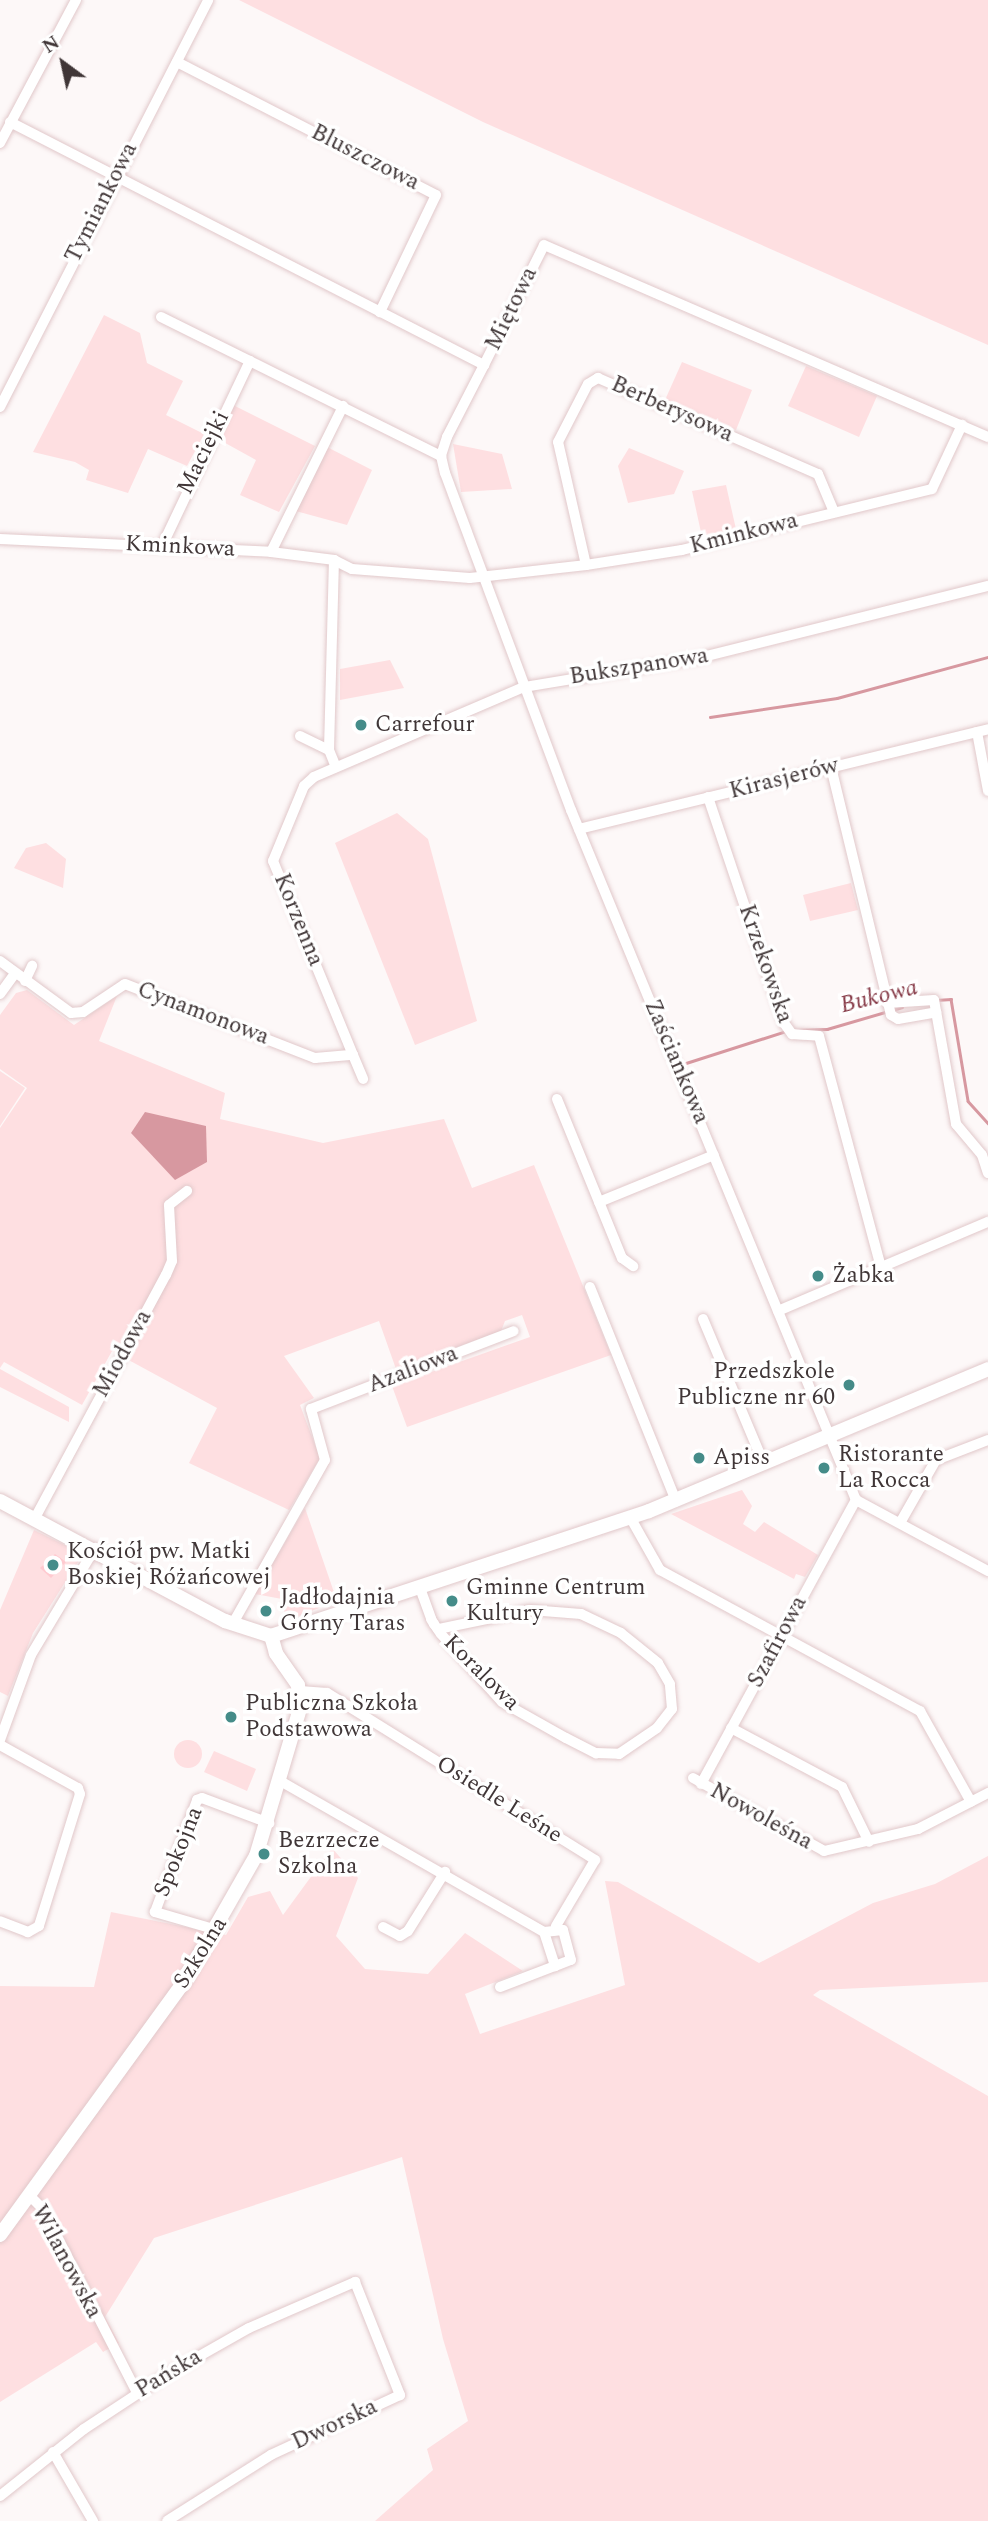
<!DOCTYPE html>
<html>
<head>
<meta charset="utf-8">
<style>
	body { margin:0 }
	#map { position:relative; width:988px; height:2521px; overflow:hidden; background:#fdf8f8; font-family:Spectral,serif }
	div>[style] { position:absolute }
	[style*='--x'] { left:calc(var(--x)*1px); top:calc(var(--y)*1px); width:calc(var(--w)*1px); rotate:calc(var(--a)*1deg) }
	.green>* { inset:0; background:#fedfe1 }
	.round { border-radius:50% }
	.water>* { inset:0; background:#d798a0 }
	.stream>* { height:2.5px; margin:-1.25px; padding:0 1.25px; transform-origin:1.25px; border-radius:1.25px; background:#d798a0 }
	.building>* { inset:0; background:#ffcad0 }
	.roads { filter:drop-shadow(0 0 2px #e1c8ca) drop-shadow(0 0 2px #e1c8ca) }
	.street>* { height:10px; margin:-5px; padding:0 5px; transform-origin:5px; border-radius:5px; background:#fff }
	.secondary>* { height:14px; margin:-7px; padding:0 7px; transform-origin:7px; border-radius:7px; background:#fff }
	.dots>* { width:19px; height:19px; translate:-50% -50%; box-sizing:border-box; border:4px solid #fff; border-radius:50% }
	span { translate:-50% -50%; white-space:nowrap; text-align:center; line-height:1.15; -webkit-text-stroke:7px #fff; paint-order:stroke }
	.street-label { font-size:23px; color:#403637 }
	.poi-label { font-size:23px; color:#403637 }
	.left { translate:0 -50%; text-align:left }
	.right { translate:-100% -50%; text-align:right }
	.water-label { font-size:24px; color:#873b48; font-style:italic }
	.north { position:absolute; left:28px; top:28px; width:70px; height:70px; -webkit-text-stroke:5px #fff; paint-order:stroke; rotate:327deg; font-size:19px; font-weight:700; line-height:28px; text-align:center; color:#403637 }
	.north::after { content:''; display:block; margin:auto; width:24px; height:32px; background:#403637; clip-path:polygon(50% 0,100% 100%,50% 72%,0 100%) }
</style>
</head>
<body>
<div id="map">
	<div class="green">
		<div style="clip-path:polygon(239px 0,988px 0,988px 345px,483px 122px)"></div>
		<div style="clip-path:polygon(104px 315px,140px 333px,147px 363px,183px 381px,166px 415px,204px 434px,187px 466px,148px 449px,128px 493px,86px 480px,89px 470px,75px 462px,33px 452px)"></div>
		<div style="clip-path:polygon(682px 362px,752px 390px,736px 430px,665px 400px)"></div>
		<div style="clip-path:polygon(806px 366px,877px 396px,859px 437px,788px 406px)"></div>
		<div style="clip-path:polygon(233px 405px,315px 446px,279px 512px,240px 495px,256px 460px,218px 439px)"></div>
		<div style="clip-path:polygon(453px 444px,502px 454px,512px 489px,461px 492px)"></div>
		<div style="clip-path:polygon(327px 447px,372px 470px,347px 525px,292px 510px)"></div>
		<div style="clip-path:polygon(629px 448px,684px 471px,674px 494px,628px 503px,618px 466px)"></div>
		<div style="clip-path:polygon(726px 485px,736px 529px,702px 537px,692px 491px)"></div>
		<div style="clip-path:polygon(390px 660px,404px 688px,340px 700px,340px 669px)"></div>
		<div style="clip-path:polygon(397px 813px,428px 839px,477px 1021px,415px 1045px,335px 843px)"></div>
		<div style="clip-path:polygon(46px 843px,66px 859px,63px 888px,14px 868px,26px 848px)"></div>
		<div style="clip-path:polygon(851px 883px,858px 910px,810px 921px,803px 895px)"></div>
		<div style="clip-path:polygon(27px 990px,74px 1025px,117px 996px,99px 1041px,225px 1093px,220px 1119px,323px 1143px,444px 1119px,472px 1188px,534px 1165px,611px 1355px,407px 1427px,392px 1386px,530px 1337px,522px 1315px,505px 1321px,501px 1331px,396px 1369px,379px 1321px,284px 1356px,314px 1398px,300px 1405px,320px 1458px,289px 1510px,189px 1463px,217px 1408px,112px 1351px,82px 1405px,4px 1362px,0 1368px,0 1128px,27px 1088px,0 1069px,0 1015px,16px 993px)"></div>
		<div style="clip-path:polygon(0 1071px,25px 1088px,0 1126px)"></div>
		<div style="clip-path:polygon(0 1369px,69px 1407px,69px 1422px,0 1387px)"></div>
		<div style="clip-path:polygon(742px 1490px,752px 1506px,743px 1524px,755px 1532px,764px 1522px,818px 1555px,805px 1577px,796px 1574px,794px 1579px,671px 1514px)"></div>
		<div style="clip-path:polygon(305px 1508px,337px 1601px,296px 1617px,285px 1615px,282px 1599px,255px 1594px)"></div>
		<div style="clip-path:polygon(34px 1530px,83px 1554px,33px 1633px,8px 1696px,0 1692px,0 1610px)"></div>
		<div class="round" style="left:174px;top:1740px;width:28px;height:28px"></div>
		<div style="clip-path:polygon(214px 1751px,256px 1769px,247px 1791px,204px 1772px)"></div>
		<div style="clip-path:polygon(332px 1848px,358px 1878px,336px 1936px,365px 1969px,428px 1974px,465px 1933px,523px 1971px,465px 1994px,480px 2034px,625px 1985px,605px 1881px,618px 1882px,759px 1963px,873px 1903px,935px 1884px,988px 1856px,988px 1982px,820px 1990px,813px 1995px,988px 2096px,988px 2521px,375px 2521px,433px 2470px,427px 2449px,468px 2421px,443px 2339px,402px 2157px,154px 2238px,105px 2317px,119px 2343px,103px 2352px,96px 2342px,0 2402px,0 1986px,94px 1987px,111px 1912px,226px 1935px,248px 1897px,270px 1891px,283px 1915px)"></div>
	</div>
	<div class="water">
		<div style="clip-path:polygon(145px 1112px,206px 1126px,207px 1162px,175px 1180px,131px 1133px)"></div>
	</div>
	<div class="stream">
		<div style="--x:710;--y:717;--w:128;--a:-8.5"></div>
		<div style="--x:837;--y:698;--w:156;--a:-15.2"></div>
		<div style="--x:936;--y:1000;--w:15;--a:-4"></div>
		<div style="--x:951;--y:999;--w:103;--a:80.5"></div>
		<div style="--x:968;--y:1101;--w:30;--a:48"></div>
		<div style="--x:796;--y:1030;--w:31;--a:-2"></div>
		<div style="--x:827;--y:1029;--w:78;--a:-16.3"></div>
		<div style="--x:686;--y:1063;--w:105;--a:-17.7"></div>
	</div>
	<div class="building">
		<div style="clip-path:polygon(55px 1554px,66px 1562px,51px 1578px,40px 1568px)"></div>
	</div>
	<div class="roads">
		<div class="street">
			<div style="--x:177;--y:62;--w:291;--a:27.2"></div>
			<div style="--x:436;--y:195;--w:130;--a:115.6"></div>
			<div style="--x:10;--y:122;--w:533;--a:27.14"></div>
			<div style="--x:484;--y:365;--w:134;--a:-63.4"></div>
			<div style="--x:544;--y:245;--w:484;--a:23.4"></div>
			<div style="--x:0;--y:143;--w:162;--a:-62"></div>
			<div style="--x:161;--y:317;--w:313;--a:26.4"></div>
			<div style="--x:484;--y:365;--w:81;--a:117.2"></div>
			<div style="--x:447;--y:437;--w:20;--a:108"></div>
			<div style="--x:441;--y:456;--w:17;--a:77"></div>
			<div style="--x:445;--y:473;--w:360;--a:69.5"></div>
			<div style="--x:571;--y:810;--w:747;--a:67.56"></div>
			<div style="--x:856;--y:1500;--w:150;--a:28.3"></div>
			<div style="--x:0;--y:407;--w:457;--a:-62.9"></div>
			<div style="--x:0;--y:539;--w:271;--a:2.7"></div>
			<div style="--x:271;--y:552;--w:64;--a:7.2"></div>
			<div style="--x:334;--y:560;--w:20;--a:27"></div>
			<div style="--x:352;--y:569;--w:118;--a:4.4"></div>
			<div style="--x:470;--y:578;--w:117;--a:-6.4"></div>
			<div style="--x:586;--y:565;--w:97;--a:-8.9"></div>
			<div style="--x:682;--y:550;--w:257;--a:-13.7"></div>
			<div style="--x:932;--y:489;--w:71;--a:-64.9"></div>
			<div style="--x:162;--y:546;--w:205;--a:-64.6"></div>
			<div style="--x:271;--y:552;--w:163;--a:-63.7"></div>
			<div style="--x:586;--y:565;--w:126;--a:-102.8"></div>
			<div style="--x:558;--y:442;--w:65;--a:-62.7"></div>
			<div style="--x:588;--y:384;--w:12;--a:-31"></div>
			<div style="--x:598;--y:378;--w:240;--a:23.6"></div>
			<div style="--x:818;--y:474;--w:41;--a:67.2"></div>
			<div style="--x:977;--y:732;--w:60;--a:79.4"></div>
			<div style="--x:300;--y:736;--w:32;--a:26"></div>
			<div style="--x:329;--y:750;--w:18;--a:68"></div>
			<div style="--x:329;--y:750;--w:190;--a:-88.5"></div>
			<div style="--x:831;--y:767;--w:255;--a:76.4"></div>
			<div style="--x:891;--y:1015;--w:8;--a:30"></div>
			<div style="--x:898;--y:1019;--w:39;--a:-10"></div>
			<div style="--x:708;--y:797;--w:238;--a:71.4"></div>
			<div style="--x:784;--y:1023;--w:14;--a:54"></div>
			<div style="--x:792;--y:1034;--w:27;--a:4"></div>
			<div style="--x:819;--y:1036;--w:239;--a:75"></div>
			<div style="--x:579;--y:829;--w:421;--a:-13.7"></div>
			<div style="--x:0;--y:961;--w:88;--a:36.2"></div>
			<div style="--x:71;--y:1013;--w:12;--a:-5"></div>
			<div style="--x:83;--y:1012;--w:50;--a:-33.7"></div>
			<div style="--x:125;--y:984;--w:204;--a:21.3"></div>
			<div style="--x:315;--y:1058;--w:38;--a:-5"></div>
			<div style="--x:353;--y:1055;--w:210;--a:-112.4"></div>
			<div style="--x:273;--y:861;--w:81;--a:-67.5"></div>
			<div style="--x:304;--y:786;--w:13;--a:-42"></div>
			<div style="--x:314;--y:777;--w:228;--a:-23.2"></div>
			<div style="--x:524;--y:687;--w:177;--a:-9.4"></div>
			<div style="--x:699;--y:658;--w:298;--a:-14"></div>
			<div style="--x:25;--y:981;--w:17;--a:-65"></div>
			<div style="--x:0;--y:994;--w:26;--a:-54"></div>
			<div style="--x:887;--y:1003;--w:47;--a:-3.7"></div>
			<div style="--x:934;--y:1000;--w:126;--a:79.9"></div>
			<div style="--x:956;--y:1124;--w:40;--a:50"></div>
			<div style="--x:982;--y:1155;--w:19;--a:72"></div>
			<div style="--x:353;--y:1055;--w:26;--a:67"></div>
			<div style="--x:557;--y:1099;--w:172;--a:67.8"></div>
			<div style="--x:622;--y:1258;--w:14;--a:36"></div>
			<div style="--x:599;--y:1202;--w:124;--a:-22.2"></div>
			<div style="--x:590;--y:1287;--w:231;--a:68.1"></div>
			<div style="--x:778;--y:1311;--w:228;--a:-23"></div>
			<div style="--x:703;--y:1319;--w:157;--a:67.2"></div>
			<div style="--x:630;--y:1517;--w:61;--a:60.5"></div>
			<div style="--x:660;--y:1570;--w:296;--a:28.5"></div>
			<div style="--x:920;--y:1711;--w:104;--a:60.7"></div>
			<div style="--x:35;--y:1518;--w:276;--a:-61.7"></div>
			<div style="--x:166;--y:1275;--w:15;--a:-67"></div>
			<div style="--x:172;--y:1261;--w:56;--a:-93.1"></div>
			<div style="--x:169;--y:1205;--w:23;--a:-38"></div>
			<div style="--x:900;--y:1523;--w:73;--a:-60.3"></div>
			<div style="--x:936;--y:1460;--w:56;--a:-21"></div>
			<div style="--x:420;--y:1588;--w:33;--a:70"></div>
			<div style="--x:431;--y:1619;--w:6;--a:59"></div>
			<div style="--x:434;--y:1624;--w:12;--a:55"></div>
			<div style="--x:441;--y:1634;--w:91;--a:48.1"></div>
			<div style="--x:502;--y:1702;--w:73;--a:29.4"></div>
			<div style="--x:566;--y:1738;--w:34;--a:27"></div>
			<div style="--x:596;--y:1753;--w:23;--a:2"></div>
			<div style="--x:619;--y:1754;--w:46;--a:-34.4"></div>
			<div style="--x:657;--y:1728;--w:24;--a:-52"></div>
			<div style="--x:672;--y:1709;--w:25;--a:-95"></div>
			<div style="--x:670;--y:1684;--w:24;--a:-120"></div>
			<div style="--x:658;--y:1663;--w:48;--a:-141"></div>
			<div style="--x:621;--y:1633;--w:44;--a:-154.6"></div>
			<div style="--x:581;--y:1614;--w:51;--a:-175.5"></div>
			<div style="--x:530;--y:1610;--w:94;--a:168.3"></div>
			<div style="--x:232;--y:1625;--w:189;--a:-60.6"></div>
			<div style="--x:325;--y:1460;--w:53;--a:-105.4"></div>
			<div style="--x:311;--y:1409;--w:217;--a:-21"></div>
			<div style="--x:300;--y:1691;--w:27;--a:4"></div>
			<div style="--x:327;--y:1693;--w:316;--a:31.9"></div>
			<div style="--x:595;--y:1860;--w:77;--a:120.6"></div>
			<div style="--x:731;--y:1728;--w:126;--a:28"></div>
			<div style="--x:842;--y:1787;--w:61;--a:63.9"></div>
			<div style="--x:0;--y:1740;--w:90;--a:-70"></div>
			<div style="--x:31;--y:1655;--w:125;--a:-59.1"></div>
			<div style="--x:0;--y:1745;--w:89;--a:28.9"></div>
			<div style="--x:78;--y:1788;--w:6;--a:72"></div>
			<div style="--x:80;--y:1794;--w:138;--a:107.3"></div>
			<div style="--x:39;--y:1926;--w:13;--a:151"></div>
			<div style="--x:28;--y:1932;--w:30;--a:-159"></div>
			<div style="--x:693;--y:1778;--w:150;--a:29.1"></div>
			<div style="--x:824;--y:1851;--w:97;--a:-13.2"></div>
			<div style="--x:918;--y:1829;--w:79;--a:-27.2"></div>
			<div style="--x:282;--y:1782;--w:302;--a:29.8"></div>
			<div style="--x:544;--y:1932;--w:36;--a:72"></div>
			<div style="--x:555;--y:1966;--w:17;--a:-21"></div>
			<div style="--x:571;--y:1960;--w:31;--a:-105"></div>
			<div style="--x:563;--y:1930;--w:19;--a:174"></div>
			<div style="--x:701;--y:1784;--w:324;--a:-61.4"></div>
			<div style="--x:383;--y:1927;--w:19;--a:28"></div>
			<div style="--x:400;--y:1936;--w:9;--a:-32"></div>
			<div style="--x:408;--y:1931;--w:70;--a:-57.9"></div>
			<div style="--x:217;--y:1930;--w:65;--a:-163.8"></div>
			<div style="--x:155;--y:1912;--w:120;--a:-69.4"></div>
			<div style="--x:197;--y:1800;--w:5;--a:-22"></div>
			<div style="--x:202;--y:1798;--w:72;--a:20.5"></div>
			<div style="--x:500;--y:1987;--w:59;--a:-20.9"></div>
			<div style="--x:30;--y:2196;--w:18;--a:45"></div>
			<div style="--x:43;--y:2209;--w:207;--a:62.9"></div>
			<div style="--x:53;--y:2452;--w:80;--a:59.9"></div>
			<div style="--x:0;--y:2496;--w:107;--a:-38.6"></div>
			<div style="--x:84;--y:2429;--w:98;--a:-33.4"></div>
			<div style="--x:166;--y:2375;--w:95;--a:-29.5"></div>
			<div style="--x:249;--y:2328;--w:116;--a:-23.5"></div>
			<div style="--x:355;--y:2282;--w:122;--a:68.3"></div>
			<div style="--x:400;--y:2395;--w:142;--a:155.1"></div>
			<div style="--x:271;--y:2455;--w:123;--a:147.6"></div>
		</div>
		<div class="secondary">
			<div style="--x:0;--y:1501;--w:255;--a:28.1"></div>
			<div style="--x:225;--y:1621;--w:48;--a:18.1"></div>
			<div style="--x:271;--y:1636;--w:398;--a:-18.3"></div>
			<div style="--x:649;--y:1511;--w:368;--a:-22.7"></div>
			<div style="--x:0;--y:2235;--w:313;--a:-54"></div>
			<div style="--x:184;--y:1982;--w:145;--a:-60.3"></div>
			<div style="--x:256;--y:1856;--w:154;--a:-73.4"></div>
			<div style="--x:300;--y:1708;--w:23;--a:-95"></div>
			<div style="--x:298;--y:1685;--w:39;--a:-125"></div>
			<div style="--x:276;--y:1653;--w:18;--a:-106"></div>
		</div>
	</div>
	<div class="dots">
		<div style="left:361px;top:725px;background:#458c89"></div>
		<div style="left:818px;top:1276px;background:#458c89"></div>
		<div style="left:849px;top:1385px;background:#458c89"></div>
		<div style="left:699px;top:1458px;background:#458c89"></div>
		<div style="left:824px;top:1468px;background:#458c89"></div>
		<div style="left:53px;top:1565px;background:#458c89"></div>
		<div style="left:452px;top:1601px;background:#458c89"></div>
		<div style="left:266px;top:1611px;background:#458c89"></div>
		<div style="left:231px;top:1717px;background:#458c89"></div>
		<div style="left:264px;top:1854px;background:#458c89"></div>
	</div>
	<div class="street-label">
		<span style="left:365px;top:158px;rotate:27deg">Bluszczowa</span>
		<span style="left:102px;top:203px;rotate:-63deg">Tymiankowa</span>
		<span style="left:512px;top:309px;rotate:-64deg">Miętowa</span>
		<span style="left:672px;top:410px;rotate:24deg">Berberysowa</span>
		<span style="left:204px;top:453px;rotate:-64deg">Maciejki</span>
		<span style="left:744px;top:534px;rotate:-14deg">Kminkowa</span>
		<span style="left:180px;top:547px;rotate:3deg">Kminkowa</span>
		<span style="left:639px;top:667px;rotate:-9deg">Bukszpanowa</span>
		<span style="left:784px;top:779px;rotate:-14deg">Kirasjerów</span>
		<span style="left:298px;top:920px;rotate:68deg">Korzenna</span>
		<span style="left:765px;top:964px;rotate:71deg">Krzekowska</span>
		<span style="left:203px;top:1014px;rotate:21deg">Cynamonowa</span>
		<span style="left:676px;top:1062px;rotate:67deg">Zaściankowa</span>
		<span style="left:123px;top:1354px;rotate:-61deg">Miodowa</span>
		<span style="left:413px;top:1370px;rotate:-21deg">Azaliowa</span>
		<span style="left:778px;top:1642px;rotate:-62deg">Szafirowa</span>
		<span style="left:481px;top:1673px;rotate:45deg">Koralowa</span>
		<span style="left:499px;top:1800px;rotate:32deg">Osiedle Leśne</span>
		<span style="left:761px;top:1817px;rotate:29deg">Nowoleśna</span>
		<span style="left:179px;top:1852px;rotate:-68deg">Spokojna</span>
		<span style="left:201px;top:1953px;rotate:-58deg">Szkolna</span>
		<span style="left:66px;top:2262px;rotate:62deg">Wilanowska</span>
		<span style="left:169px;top:2374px;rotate:-31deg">Pańska</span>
		<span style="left:335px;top:2425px;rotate:-25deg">Dworska</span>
	</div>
	<div class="poi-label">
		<span class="left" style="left:375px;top:725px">Carrefour</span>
		<span class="left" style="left:832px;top:1276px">Żabka</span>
		<span class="right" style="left:835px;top:1385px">Przedszkole<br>Publiczne nr 60</span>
		<span class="left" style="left:838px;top:1468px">Ristorante<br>La Rocca</span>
		<span class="left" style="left:713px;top:1458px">Apiss</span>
		<span class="left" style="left:67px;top:1565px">Kościół pw. Matki<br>Boskiej Różańcowej</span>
		<span class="left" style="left:466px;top:1601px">Gminne Centrum<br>Kultury</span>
		<span class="left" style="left:280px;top:1611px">Jadłodajnia<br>Górny Taras</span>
		<span class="left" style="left:245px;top:1717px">Publiczna Szkoła<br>Podstawowa</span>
		<span class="left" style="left:278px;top:1854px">Bezrzecze<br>Szkolna</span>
	</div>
	<div class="water-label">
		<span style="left:879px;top:997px;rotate:-14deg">Bukowa</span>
	</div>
	<div class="north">N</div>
</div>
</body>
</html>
